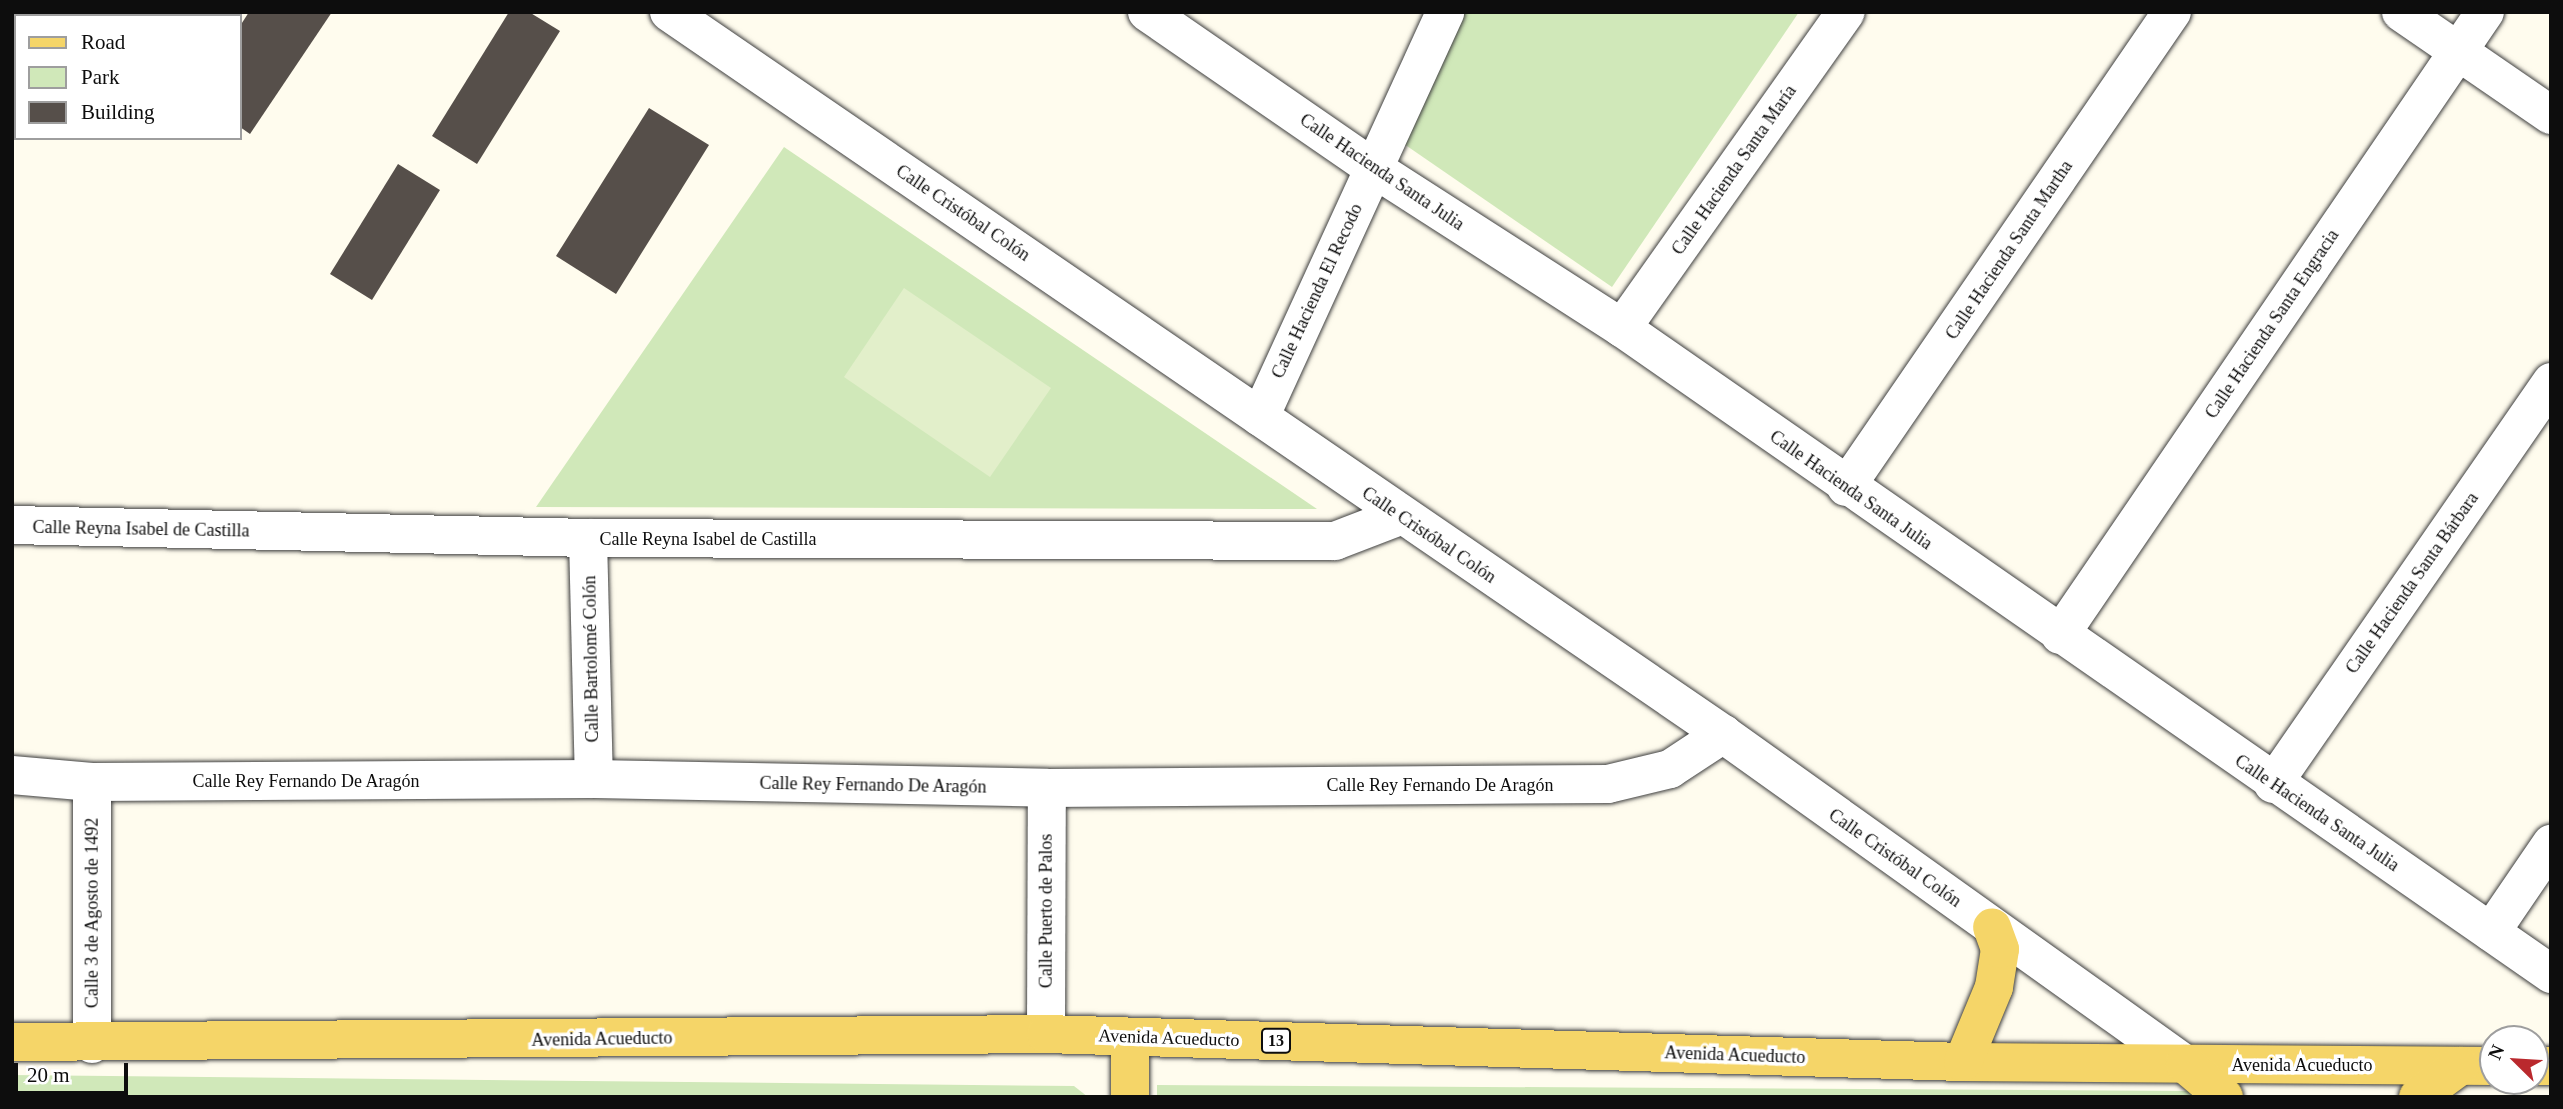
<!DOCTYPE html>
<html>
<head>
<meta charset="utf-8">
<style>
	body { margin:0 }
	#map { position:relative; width:2563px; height:1109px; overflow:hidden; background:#fffcee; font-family:Georgia,serif }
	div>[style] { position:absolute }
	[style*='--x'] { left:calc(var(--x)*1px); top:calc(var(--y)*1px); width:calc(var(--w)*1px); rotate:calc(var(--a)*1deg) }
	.green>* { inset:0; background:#d0e8b9 }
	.pitch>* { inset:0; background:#e2efca }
	.building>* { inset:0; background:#564f4a }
	.roads { filter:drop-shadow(0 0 2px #404040) drop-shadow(0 0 2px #404040) }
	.street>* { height:38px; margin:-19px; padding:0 19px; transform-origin:19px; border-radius:19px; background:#fff }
	.primary>* { height:38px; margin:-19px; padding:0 19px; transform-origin:19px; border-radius:19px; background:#f5d568 }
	span { translate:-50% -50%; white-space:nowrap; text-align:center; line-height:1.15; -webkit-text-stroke:7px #fff; paint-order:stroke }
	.shield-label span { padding:2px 5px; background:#fff; border:2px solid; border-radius:5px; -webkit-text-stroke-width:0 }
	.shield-label { font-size:16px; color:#0d0d0d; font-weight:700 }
	.street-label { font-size:18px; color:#0d0d0d }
	.frame { position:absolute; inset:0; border:14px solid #0d0d0d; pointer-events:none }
	.legend { position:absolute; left:14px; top:14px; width:228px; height:126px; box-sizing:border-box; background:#fff; border:2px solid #9e9e9e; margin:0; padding:9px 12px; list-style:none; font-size:21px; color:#0d0d0d }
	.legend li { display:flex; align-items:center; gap:14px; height:35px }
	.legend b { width:35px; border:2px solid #9e9e9e }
	.north { position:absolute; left:2479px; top:1025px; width:70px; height:70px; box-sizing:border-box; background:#fff; border:2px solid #9e9e9e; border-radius:50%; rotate:294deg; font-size:19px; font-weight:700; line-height:28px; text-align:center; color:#0d0d0d }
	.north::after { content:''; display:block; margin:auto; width:24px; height:32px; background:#ba292d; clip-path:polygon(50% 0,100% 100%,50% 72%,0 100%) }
	.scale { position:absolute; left:14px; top:1063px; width:114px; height:32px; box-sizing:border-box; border:4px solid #0d0d0d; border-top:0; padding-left:9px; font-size:21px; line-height:24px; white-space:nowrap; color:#0d0d0d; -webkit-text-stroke:5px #fff; paint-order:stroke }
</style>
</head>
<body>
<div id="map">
	<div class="green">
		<div style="clip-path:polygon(1464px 12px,1799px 12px,1612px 287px,1404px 144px)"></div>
		<div style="clip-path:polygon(784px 147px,1317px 509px,536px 507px)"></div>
		<div style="clip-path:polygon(12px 1075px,1074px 1086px,1088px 1097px,12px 1097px)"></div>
		<div style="clip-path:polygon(1157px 1085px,2194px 1091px,2200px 1097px,1157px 1097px)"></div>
	</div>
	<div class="pitch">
		<div style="clip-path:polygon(904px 288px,1051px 388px,990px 477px,844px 377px)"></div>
	</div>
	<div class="building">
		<div style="clip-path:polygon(97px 12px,177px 12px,174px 16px)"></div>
		<div style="clip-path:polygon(249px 12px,332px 12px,250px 134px,240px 127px,240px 26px)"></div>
		<div style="clip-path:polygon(509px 12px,529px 12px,560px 31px,477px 164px,432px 136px)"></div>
		<div style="clip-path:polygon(649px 108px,709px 145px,616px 294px,556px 256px)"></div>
		<div style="clip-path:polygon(398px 164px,440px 190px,372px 300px,330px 274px)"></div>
	</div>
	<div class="roads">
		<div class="street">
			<div style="--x:669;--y:12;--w:1278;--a:34.41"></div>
			<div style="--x:1723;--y:734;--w:568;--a:35.54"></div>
			<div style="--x:1147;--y:12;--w:275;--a:34.6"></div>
			<div style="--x:1373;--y:168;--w:296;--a:32.7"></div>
			<div style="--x:1622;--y:328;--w:1132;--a:34.81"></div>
			<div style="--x:2401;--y:12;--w:182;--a:34.5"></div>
			<div style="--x:1622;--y:328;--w:387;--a:-54.7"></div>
			<div style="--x:1260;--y:417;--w:445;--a:-65.4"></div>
			<div style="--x:1846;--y:487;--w:576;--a:-55.54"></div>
			<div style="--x:12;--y:525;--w:576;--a:1.29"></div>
			<div style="--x:588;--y:538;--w:747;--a:0.23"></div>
			<div style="--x:1335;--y:541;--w:70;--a:-21"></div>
			<div style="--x:588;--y:538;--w:241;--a:88.6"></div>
			<div style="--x:2060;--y:635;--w:754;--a:-55.7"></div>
			<div style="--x:12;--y:775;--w:80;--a:5"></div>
			<div style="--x:92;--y:782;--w:502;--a:-0.34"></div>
			<div style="--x:594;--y:779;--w:453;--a:1.1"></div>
			<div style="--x:1047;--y:788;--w:561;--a:-0.41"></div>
			<div style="--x:1608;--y:784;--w:64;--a:-13.6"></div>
			<div style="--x:1670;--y:769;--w:64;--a:-33.4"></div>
			<div style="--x:2273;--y:784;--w:489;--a:-55.3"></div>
			<div style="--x:2491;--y:932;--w:107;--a:-55.7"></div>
			<div style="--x:1046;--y:1034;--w:246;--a:-89.8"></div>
			<div style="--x:92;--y:1044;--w:262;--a:-90"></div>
		</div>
		<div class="primary">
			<div style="--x:12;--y:1042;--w:1034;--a:-0.44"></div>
			<div style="--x:1046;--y:1034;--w:917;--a:1.75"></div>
			<div style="--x:1963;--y:1062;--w:530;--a:0.43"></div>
			<div style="--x:1963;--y:1062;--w:81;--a:-67.5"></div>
			<div style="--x:1994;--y:987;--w:38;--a:-81"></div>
			<div style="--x:2000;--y:949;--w:23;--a:-110"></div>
			<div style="--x:2185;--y:1064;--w:51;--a:40.2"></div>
			<div style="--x:2535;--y:1066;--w:16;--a:0"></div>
			<div style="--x:1130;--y:1097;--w:60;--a:-90"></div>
			<div style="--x:2418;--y:1097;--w:52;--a:-36.4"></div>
		</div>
	</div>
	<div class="shield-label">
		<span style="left:1276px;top:1041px">13</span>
	</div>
	<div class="street-label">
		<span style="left:1734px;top:170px;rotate:-55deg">Calle Hacienda Santa María</span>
		<span style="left:1382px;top:172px;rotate:34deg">Calle Hacienda Santa Julia</span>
		<span style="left:963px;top:213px;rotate:34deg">Calle Cristóbal Colón</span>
		<span style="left:2009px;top:250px;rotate:-56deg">Calle Hacienda Santa Martha</span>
		<span style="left:1317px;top:291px;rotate:-65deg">Calle Hacienda El Recodo</span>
		<span style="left:2272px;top:324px;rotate:-56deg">Calle Hacienda Santa Engracia</span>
		<span style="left:1851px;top:490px;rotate:35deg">Calle Hacienda Santa Julia</span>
		<span style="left:141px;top:529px;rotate:1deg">Calle Reyna Isabel de Castilla</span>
		<span style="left:1429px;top:535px;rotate:34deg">Calle Cristóbal Colón</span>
		<span style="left:708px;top:539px">Calle Reyna Isabel de Castilla</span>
		<span style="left:2412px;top:583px;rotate:-55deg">Calle Hacienda Santa Bárbara</span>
		<span style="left:591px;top:659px;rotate:-91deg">Calle Bartolomé Colón</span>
		<span style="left:306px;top:781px">Calle Rey Fernando De Aragón</span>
		<span style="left:873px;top:785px;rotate:1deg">Calle Rey Fernando De Aragón</span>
		<span style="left:1440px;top:785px">Calle Rey Fernando De Aragón</span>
		<span style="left:2317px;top:813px;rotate:34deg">Calle Hacienda Santa Julia</span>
		<span style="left:1895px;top:858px;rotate:35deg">Calle Cristóbal Colón</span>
		<span style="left:1046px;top:911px;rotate:-90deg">Calle Puerto de Palos</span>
		<span style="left:92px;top:913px;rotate:-90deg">Calle 3 de Agosto de 1492</span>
		<span style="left:1169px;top:1038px;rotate:2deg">Avenida Acueducto</span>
		<span style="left:602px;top:1039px;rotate:-1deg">Avenida Acueducto</span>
		<span style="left:1735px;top:1055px;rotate:2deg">Avenida Acueducto</span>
		<span style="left:2302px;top:1065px">Avenida Acueducto</span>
	</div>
	<div class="frame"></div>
	<ul class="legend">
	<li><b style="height:9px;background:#f5d568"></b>Road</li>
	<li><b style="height:19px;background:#d0e8b9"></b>Park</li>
	<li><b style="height:19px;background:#564f4a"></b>Building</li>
	</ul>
	<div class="north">N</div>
	<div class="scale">20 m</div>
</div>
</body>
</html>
